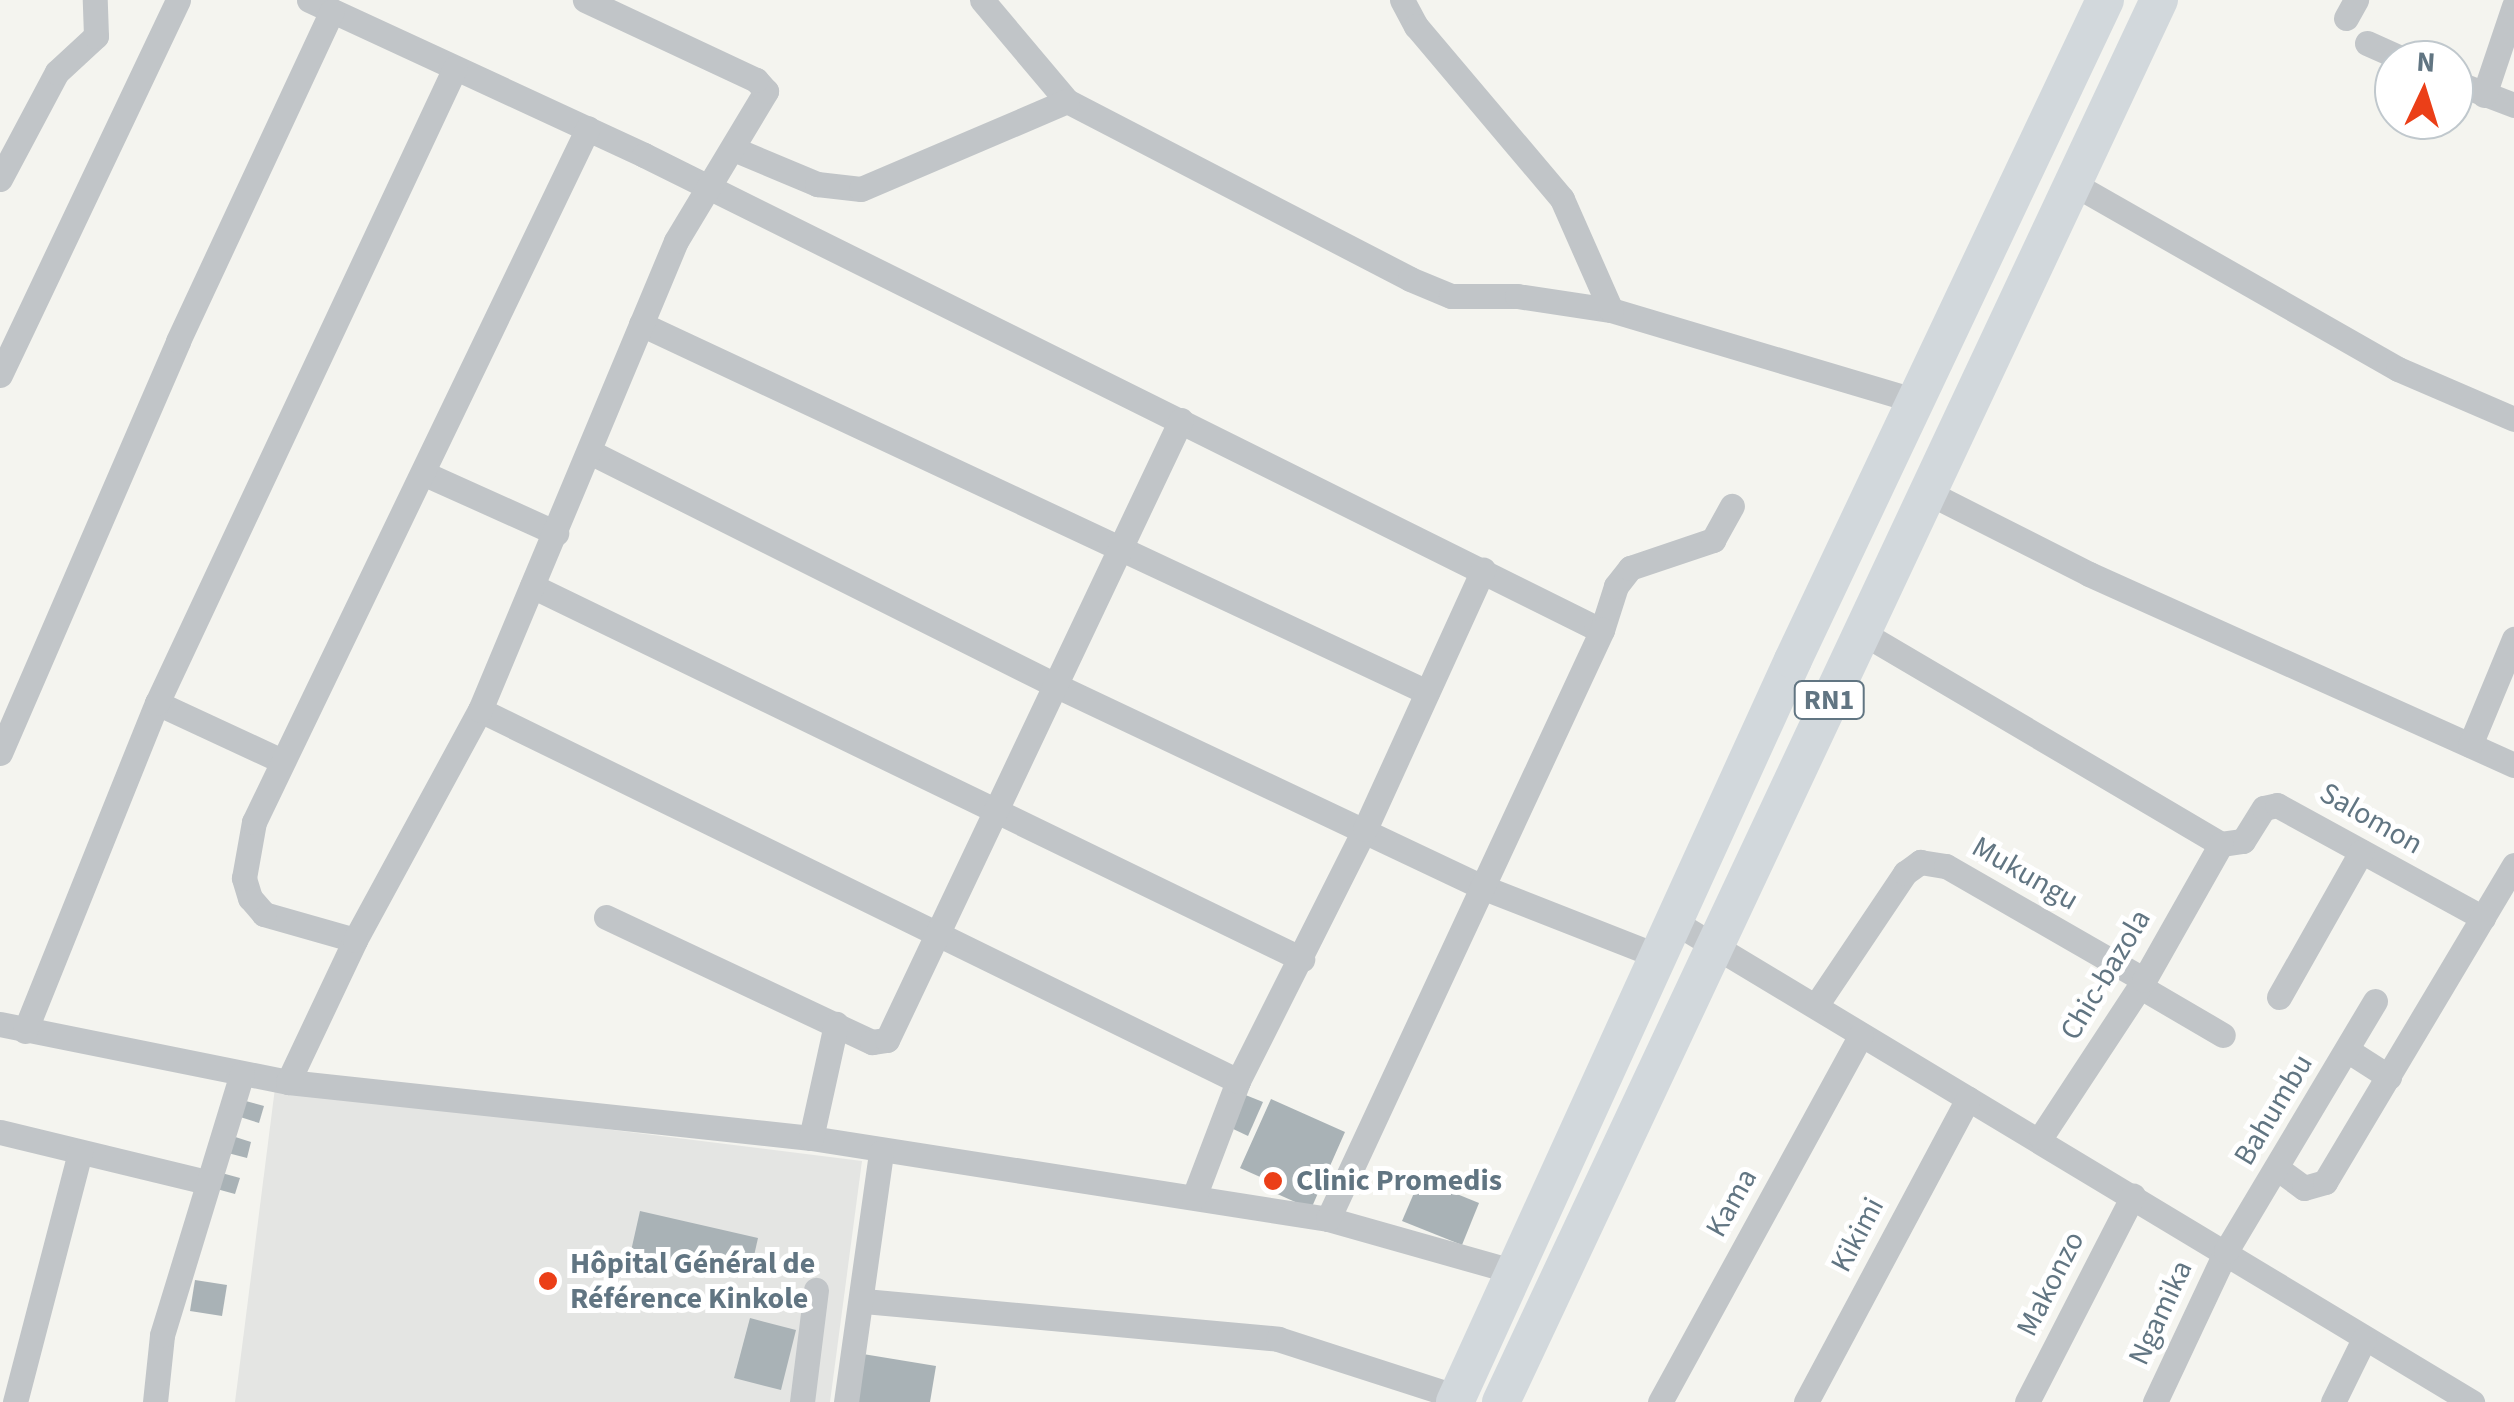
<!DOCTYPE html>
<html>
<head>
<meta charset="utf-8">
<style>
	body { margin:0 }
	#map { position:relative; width:2514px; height:1402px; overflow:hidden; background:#f4f4ef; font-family:"Source Sans 3",sans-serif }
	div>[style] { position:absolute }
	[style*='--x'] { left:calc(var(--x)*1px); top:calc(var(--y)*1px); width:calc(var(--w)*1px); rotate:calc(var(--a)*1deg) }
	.built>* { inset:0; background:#e4e5e3 }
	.building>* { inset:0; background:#a9b2b6 }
	.minor>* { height:25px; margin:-12.5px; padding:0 12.5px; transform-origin:12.5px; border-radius:12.5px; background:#c1c5c8 }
	.highway>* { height:38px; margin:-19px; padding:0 19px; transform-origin:19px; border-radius:19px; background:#d2d8dc }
	.dots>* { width:28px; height:28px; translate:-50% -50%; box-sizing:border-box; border:5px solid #fff; border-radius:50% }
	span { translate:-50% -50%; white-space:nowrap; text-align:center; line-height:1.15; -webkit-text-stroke:10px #fff; paint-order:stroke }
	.shield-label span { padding:2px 8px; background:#fff; border:2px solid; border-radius:8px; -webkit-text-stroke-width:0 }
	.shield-label { font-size:28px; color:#617582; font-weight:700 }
	.street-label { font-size:30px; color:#617582 }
	.poi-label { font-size:30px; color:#617582; font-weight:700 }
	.left { translate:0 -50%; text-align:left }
	.north { position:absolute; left:2374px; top:40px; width:100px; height:100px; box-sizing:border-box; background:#fff; border:2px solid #c0c8cd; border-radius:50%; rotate:4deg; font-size:28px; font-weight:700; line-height:40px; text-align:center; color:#617582 }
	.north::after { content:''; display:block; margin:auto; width:35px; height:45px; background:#eb3f18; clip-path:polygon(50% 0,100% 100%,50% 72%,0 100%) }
</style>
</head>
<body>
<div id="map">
	<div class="built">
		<div style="clip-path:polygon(275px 1088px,862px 1161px,830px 1402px,235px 1402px)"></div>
	</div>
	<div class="building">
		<div style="clip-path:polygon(1243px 1094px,1263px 1102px,1248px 1136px,1229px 1127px)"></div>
		<div style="clip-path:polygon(1271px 1099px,1345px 1132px,1311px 1209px,1264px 1188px,1267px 1180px,1240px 1168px)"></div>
		<div style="clip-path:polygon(242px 1100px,264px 1106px,259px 1123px,237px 1116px)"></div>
		<div style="clip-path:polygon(229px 1135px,251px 1142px,247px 1158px,224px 1152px)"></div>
		<div style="clip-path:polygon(218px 1172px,240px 1178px,235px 1194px,213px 1188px)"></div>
		<div style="clip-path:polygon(1420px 1179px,1479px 1203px,1462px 1245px,1402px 1221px)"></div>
		<div style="clip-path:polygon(640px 1211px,758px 1238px,749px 1278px,631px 1251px)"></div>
		<div style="clip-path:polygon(195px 1280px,227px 1285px,222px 1316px,190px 1311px)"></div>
		<div style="clip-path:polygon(750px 1318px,796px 1330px,781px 1390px,734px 1378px)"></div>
		<div style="clip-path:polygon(863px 1354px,936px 1366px,930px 1402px,855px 1402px)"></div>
	</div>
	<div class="minor">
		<div style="--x:309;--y:0;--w:369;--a:24.8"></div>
		<div style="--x:644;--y:155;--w:1063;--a:26.42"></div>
		<div style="--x:1596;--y:628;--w:6;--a:18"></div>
		<div style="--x:1602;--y:630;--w:46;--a:-72.3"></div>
		<div style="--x:1616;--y:586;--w:23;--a:-52"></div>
		<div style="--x:1630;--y:568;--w:88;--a:-18.6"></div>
		<div style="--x:1713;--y:540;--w:39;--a:-61"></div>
		<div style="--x:982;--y:0;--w:132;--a:49.9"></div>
		<div style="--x:1067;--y:101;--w:386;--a:27.4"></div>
		<div style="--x:1410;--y:279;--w:44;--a:22.5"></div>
		<div style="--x:1451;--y:296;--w:66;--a:0"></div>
		<div style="--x:1517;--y:296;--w:95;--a:8.5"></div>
		<div style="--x:1611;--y:310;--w:318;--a:16.6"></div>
		<div style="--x:1402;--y:0;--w:30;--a:62"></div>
		<div style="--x:1416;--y:26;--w:226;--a:49.8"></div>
		<div style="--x:1562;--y:199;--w:121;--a:66.2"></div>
		<div style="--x:2346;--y:18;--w:21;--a:-61"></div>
		<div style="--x:2367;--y:43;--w:42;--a:24.1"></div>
		<div style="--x:2454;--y:82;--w:64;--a:21"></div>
		<div style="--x:2484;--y:95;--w:94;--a:-71.4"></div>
		<div style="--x:736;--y:150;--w:88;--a:22.8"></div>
		<div style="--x:817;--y:184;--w:44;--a:6.5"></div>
		<div style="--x:861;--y:189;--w:224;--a:-23.1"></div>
		<div style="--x:0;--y:179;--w:121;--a:-62"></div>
		<div style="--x:57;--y:72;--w:53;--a:-42.7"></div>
		<div style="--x:96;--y:36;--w:36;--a:-92"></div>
		<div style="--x:2072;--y:183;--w:375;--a:29.7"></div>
		<div style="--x:2398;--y:369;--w:126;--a:23.3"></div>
		<div style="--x:641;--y:324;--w:868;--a:25.09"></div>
		<div style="--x:0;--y:375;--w:415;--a:-64.6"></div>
		<div style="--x:592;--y:453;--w:520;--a:26.61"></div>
		<div style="--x:1057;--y:686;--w:470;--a:25.3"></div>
		<div style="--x:1482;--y:887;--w:194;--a:21.4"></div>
		<div style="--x:425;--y:474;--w:144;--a:24.2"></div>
		<div style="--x:1927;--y:492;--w:182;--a:26.8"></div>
		<div style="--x:2089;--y:574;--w:466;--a:24.2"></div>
		<div style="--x:532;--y:586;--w:856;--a:25.85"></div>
		<div style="--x:1861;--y:632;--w:418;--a:30.5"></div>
		<div style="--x:2221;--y:844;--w:22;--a:-8"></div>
		<div style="--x:2243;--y:841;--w:39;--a:-58"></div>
		<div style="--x:2264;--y:808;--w:13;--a:-13"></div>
		<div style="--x:2277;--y:805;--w:235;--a:28.7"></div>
		<div style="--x:157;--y:703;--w:136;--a:24.9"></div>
		<div style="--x:480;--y:710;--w:844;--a:26.08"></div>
		<div style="--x:2470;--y:745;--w:115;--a:-67.5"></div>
		<div style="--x:0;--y:753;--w:449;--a:-66.6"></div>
		<div style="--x:178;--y:341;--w:364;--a:-65"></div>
		<div style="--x:606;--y:917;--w:294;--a:25.2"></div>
		<div style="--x:872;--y:1042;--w:15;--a:-8"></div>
		<div style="--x:887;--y:1040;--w:686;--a:-64.63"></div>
		<div style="--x:1678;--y:924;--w:927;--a:31.05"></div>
		<div style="--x:355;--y:940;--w:95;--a:-164.1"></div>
		<div style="--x:264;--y:914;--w:21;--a:-131"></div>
		<div style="--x:250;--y:898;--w:21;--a:-107"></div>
		<div style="--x:244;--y:878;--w:57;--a:-79.9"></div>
		<div style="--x:254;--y:822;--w:770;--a:-64.3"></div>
		<div style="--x:2139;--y:986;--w:97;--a:30.3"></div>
		<div style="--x:2279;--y:997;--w:167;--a:-60.5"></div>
		<div style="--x:1817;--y:1004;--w:158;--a:-56.1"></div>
		<div style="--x:1905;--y:873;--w:19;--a:-36"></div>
		<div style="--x:1920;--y:862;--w:26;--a:9"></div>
		<div style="--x:1946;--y:866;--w:228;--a:29.9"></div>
		<div style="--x:0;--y:1024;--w:294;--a:11.4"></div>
		<div style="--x:288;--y:1082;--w:526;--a:6.11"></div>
		<div style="--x:811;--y:1138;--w:523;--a:8.9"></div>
		<div style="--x:1328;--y:1219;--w:194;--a:15.8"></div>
		<div style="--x:25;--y:1031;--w:354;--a:-68.1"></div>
		<div style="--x:157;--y:703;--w:701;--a:-64.86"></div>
		<div style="--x:2347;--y:1050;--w:50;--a:32.7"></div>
		<div style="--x:288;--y:1082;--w:157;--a:-64.7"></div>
		<div style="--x:355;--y:940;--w:262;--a:-61.5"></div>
		<div style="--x:480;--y:710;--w:508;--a:-67.32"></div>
		<div style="--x:676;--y:241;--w:175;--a:-59"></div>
		<div style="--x:766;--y:91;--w:15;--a:-132"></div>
		<div style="--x:756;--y:80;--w:189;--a:-154.9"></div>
		<div style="--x:0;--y:1132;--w:212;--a:13.6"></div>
		<div style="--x:2041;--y:1137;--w:188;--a:-56.7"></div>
		<div style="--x:2144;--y:980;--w:156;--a:-60.5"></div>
		<div style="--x:811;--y:1138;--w:117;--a:-77.6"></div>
		<div style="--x:2278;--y:1169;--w:32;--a:36"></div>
		<div style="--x:2304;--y:1188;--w:22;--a:-16"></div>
		<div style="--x:2325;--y:1182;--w:369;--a:-59.2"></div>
		<div style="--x:1194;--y:1197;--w:124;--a:-69.2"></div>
		<div style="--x:1238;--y:1081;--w:282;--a:-63.3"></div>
		<div style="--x:1365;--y:829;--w:285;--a:-65.5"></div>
		<div style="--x:1328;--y:1219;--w:650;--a:-65.05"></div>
		<div style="--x:864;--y:1301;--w:416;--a:5.2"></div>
		<div style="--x:1278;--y:1339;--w:189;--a:17.9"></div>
		<div style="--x:15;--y:1402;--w:258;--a:-75.4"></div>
		<div style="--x:155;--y:1402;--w:67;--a:-84"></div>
		<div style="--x:162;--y:1335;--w:273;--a:-73"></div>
		<div style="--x:802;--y:1402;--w:113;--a:-82.9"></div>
		<div style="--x:846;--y:1402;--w:252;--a:-82"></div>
		<div style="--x:1660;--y:1402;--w:418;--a:-61.3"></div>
		<div style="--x:1806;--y:1402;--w:344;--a:-61.9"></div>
		<div style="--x:2027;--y:1402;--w:232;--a:-62.8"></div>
		<div style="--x:2155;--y:1402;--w:167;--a:-64.8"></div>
		<div style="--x:2226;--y:1251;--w:291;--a:-59.2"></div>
		<div style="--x:2333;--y:1402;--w:70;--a:-63.8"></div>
	</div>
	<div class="highway">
		<div style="--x:1455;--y:1402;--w:815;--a:-65.51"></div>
		<div style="--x:1793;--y:660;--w:730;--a:-64.7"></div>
		<div style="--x:1501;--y:1402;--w:1549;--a:-64.86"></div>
	</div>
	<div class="dots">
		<div style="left:1273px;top:1181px;background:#eb3f18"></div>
		<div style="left:548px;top:1281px;background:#eb3f18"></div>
	</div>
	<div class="shield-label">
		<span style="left:1829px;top:700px">RN1</span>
	</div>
	<div class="street-label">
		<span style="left:2371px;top:819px;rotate:30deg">Salomon</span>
		<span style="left:2025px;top:874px;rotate:30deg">Mukungu</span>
		<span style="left:2106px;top:975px;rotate:-59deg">Chic-bazola</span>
		<span style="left:2274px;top:1110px;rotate:-59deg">Bahumbu</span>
		<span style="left:1732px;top:1203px;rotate:-61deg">Kama</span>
		<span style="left:1858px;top:1235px;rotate:-62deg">Kikimi</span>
		<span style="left:2051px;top:1284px;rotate:-63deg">Makonzo</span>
		<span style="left:2161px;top:1313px;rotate:-65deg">Ngamika</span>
	</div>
	<div class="poi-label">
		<span class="left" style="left:1296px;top:1181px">Clinic Promedis</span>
		<span class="left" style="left:570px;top:1281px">Hôpital Général de<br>Référence Kinkole</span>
	</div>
	<div class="north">N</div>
</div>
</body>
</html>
